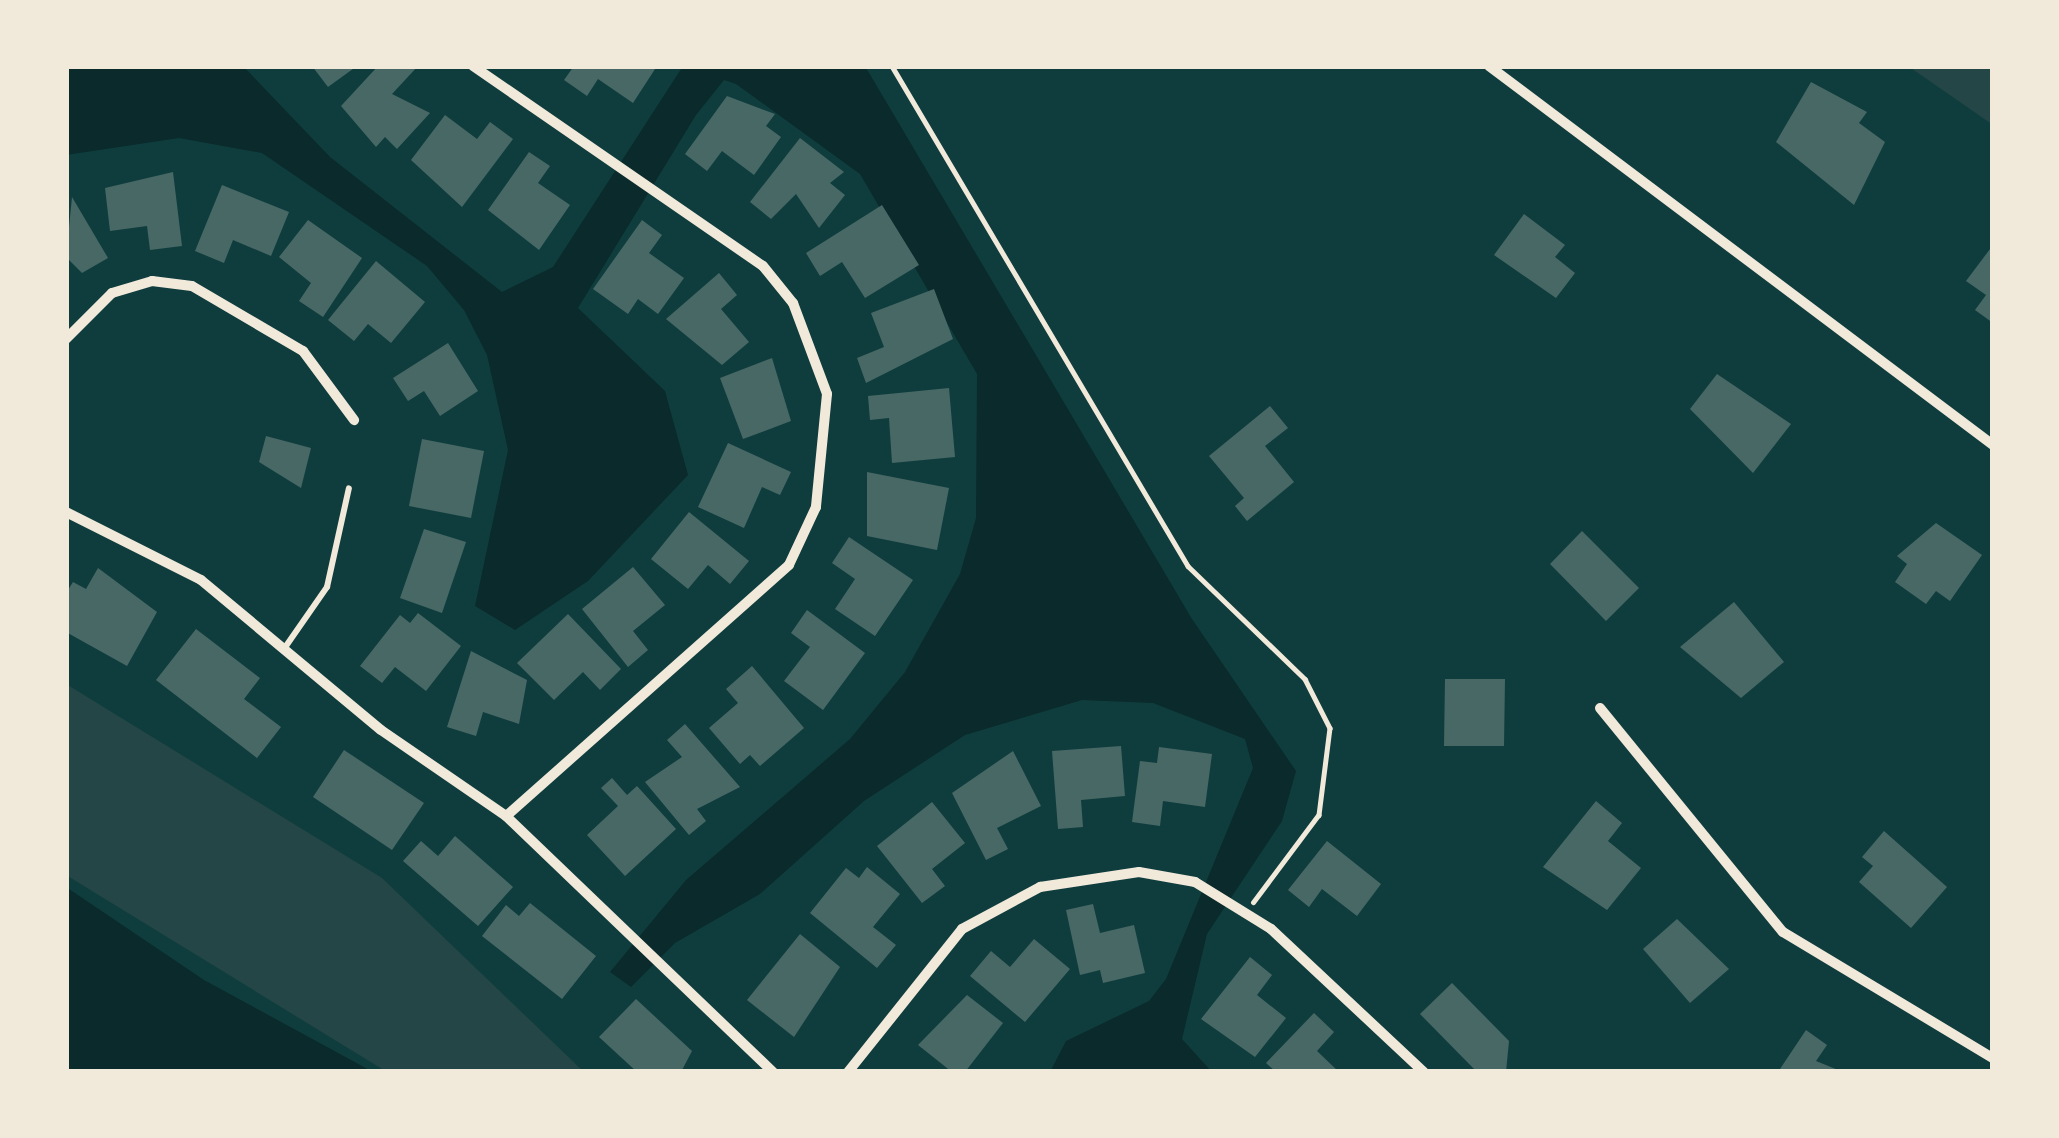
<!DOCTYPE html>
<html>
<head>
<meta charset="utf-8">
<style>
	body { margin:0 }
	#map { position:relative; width:2059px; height:1138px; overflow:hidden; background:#0f3d3e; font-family:"Space Grotesk",sans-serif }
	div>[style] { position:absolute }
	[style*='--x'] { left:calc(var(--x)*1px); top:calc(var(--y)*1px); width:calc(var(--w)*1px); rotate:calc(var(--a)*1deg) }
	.green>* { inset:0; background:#244646 }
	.water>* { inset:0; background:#0a2a2b }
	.building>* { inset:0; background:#486865 }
	.path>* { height:4.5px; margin:-2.25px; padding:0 2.25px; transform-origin:2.25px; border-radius:2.25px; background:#f1e9da }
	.service>* { height:6px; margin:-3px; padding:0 3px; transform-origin:3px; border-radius:3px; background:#f1e9da }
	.minor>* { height:10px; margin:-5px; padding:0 5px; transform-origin:5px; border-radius:5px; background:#f1e9da }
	span { translate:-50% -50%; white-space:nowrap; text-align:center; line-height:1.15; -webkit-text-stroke:12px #f1e9da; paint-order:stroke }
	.frame { position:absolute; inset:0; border:69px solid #f1e9da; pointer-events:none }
</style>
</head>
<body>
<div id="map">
	<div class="green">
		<div style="clip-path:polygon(1908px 66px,1993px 66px,1993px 125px)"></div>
		<div style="clip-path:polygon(66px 684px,382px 878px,584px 1072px,387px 1072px,66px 875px)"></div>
	</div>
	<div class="water">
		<div style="clip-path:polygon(66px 66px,243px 66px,330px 157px,502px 292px,553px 267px,683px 66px,865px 66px,1192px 619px,1296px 771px,1282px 821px,1207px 934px,1182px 1039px,1212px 1072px,1050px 1072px,1066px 1041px,1149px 1001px,1166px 979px,1253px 768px,1245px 739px,1153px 703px,1082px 700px,965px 735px,864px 801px,760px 894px,675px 943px,631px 987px,610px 972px,686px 880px,850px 739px,905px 672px,960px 574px,976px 518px,977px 374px,860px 174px,736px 84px,724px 80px,696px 115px,578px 308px,665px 391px,688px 475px,588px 581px,515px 630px,475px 606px,508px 450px,487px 355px,464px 310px,427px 266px,262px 153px,179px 138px,66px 155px)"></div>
		<div style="clip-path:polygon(66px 887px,204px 980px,373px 1072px,66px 1072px)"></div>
	</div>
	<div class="building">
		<div style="clip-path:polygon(312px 66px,357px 66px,328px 87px)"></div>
		<div style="clip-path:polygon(378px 66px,418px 66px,392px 94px,430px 113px,397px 149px,385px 137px,376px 147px,341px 106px)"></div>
		<div style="clip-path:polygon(574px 66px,657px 66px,633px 103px,598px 79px,587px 96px,564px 80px)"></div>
		<div style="clip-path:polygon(1811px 82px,1867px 112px,1859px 123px,1885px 142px,1854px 205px,1776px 142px)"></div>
		<div style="clip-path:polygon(727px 96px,775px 114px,766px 126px,781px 137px,754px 175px,722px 151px,707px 171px,685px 154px)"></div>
		<div style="clip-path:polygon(445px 115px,477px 139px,490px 122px,513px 139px,462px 207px,411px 160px)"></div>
		<div style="clip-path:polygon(800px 138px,844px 172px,830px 183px,845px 195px,819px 228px,796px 194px,771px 219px,750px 202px)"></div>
		<div style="clip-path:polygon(529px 152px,550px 166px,538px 183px,570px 205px,539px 250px,488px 210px)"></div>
		<div style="clip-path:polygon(173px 172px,182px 246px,150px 250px,147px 226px,110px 231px,105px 188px)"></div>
		<div style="clip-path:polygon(222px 185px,289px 212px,271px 256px,233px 240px,224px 263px,195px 251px)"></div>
		<div style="clip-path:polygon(72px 197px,108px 258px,82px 273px,66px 257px)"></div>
		<div style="clip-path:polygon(882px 205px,919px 265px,865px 298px,842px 262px,820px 276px,806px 253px)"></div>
		<div style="clip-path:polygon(1524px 214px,1565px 245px,1555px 257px,1575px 273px,1556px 298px,1494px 255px)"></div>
		<div style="clip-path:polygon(308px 220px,362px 258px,323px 317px,299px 301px,311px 283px,279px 257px)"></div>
		<div style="clip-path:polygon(642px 220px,662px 235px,649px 253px,684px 278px,658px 314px,638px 299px,628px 314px,593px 289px)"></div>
		<div style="clip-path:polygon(1990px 249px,1993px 251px,1993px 323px,1975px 310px,1986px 295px,1966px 281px)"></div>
		<div style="clip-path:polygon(376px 261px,425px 302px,391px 343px,368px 324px,354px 341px,328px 320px)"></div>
		<div style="clip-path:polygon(719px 273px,737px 295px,721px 309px,749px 342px,722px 365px,666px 319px)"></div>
		<div style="clip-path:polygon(934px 289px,953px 339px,866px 383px,857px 358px,884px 347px,871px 313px)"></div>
		<div style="clip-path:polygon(448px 343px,478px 391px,440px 416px,424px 391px,408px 401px,393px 378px)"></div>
		<div style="clip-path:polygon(772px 358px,791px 421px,743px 439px,720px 378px)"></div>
		<div style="clip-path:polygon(1717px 374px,1791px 424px,1753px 473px,1690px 409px)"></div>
		<div style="clip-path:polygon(949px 388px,955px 457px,892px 463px,889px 418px,870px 420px,868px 396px)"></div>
		<div style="clip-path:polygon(1270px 406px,1288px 428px,1265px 446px,1294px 482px,1247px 521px,1235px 506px,1244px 498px,1209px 456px)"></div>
		<div style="clip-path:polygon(266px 436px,311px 448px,301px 488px,259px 462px)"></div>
		<div style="clip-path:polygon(422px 439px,484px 451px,471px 518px,409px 506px)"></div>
		<div style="clip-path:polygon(728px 443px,791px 472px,780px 495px,762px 487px,744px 528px,698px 507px)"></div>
		<div style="clip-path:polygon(867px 472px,949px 488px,937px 550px,867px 536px)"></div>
		<div style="clip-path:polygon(689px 512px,749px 561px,730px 584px,708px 565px,688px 589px,651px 559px)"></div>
		<div style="clip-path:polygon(1936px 523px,1982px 555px,1950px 601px,1936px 591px,1926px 604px,1895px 582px,1907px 564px,1897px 556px)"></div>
		<div style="clip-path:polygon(424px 529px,466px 542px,442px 613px,400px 598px)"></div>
		<div style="clip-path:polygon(1582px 531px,1639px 588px,1606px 621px,1550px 564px)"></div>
		<div style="clip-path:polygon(849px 537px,913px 580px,875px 636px,835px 609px,855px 579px,832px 563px)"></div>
		<div style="clip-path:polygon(633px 567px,665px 605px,633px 631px,648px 650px,628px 667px,582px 609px)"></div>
		<div style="clip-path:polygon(98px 568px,157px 612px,127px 666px,66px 632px,66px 593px,73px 582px,86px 589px)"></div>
		<div style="clip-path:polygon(1734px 602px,1784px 662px,1741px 698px,1680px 647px)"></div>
		<div style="clip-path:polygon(807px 610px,865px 653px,823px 710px,784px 681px,810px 647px,791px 633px)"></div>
		<div style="clip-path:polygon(418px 613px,461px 646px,426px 691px,395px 667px,382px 683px,360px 666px,400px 615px,410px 623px)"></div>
		<div style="clip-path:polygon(568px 614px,621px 669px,600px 690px,583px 672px,554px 700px,517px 663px)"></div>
		<div style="clip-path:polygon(196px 629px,260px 678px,244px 699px,281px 727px,257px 758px,156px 680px)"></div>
		<div style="clip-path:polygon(471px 651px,527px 680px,519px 724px,483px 712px,476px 736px,447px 727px)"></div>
		<div style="clip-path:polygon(752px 666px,804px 728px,760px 766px,750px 755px,740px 764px,709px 728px,738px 703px,726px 689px)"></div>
		<div style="clip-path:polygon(1445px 679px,1505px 679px,1504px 746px,1444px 746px)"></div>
		<div style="clip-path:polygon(685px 724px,740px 787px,697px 809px,706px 821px,689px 835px,645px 782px,682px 757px,667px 740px)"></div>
		<div style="clip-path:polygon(1121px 746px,1125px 796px,1081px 800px,1083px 827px,1058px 829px,1052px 751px)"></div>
		<div style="clip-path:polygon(1159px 747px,1212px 754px,1205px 807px,1163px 801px,1160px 826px,1132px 822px,1140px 761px,1157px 763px)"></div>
		<div style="clip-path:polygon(344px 750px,424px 803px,392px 850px,313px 797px)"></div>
		<div style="clip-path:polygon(1013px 751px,1041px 806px,997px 828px,1008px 849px,986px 860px,952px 793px)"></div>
		<div style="clip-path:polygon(612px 778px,627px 795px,637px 786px,676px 829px,625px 876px,587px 835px,618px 806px,601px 788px)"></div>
		<div style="clip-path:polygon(1596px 801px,1622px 823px,1608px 841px,1641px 868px,1607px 910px,1543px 867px)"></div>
		<div style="clip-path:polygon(932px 802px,965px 843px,932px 869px,945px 886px,922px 903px,877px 846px)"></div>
		<div style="clip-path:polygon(1884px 831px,1947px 887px,1911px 928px,1859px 882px,1873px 866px,1862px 857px)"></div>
		<div style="clip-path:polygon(455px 836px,513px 887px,478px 926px,403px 861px,421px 841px,438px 856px)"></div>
		<div style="clip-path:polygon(1327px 841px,1381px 884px,1357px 916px,1322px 889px,1309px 907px,1288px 890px)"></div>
		<div style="clip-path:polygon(867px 867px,900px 894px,873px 927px,896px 945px,877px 968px,810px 913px,846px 868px,859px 878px)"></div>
		<div style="clip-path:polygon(530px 903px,596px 956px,562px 999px,482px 936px,506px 905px,519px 916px)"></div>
		<div style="clip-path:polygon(1093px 904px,1100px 933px,1134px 925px,1145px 973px,1103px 983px,1100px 970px,1080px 975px,1066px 910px)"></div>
		<div style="clip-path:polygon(1677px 919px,1729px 969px,1690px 1003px,1643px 949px)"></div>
		<div style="clip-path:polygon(800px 934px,840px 967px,794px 1037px,747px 1000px)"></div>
		<div style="clip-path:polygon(1034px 939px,1070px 969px,1025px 1022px,970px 976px,991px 951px,1010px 967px)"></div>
		<div style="clip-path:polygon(1250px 957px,1272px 975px,1257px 995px,1286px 1018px,1255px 1057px,1201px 1019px)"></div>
		<div style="clip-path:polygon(1452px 983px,1509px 1041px,1506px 1072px,1477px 1072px,1420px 1014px)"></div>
		<div style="clip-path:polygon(967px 995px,1003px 1023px,965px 1072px,952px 1072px,918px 1045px)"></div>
		<div style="clip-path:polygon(636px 999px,692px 1051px,681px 1072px,637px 1072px,599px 1037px)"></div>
		<div style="clip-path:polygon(1314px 1013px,1334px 1032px,1317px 1051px,1339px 1072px,1276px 1072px,1266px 1063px)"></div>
		<div style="clip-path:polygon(1806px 1030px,1827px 1045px,1816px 1061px,1843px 1072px,1778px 1072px)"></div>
	</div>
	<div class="path">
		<div style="--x:892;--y:66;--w:581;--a:59.37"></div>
		<div style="--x:1188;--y:566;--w:163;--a:44"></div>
		<div style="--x:1305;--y:679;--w:55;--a:63"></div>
		<div style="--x:1330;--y:728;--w:88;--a:97.2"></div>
		<div style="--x:1319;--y:815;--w:109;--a:126.8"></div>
	</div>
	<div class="service">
		<div style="--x:286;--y:646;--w:72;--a:-55.2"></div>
		<div style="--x:327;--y:587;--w:101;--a:-77.5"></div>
	</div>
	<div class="minor">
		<div style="--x:473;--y:66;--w:352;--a:34.6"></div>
		<div style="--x:763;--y:266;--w:48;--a:51"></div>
		<div style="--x:793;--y:303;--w:97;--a:69.5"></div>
		<div style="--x:827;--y:394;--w:114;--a:95.6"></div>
		<div style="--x:816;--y:507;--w:64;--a:115"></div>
		<div style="--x:789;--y:565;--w:378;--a:138.4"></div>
		<div style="--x:1489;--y:66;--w:631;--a:36.94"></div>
		<div style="--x:66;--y:339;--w:65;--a:-45"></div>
		<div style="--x:112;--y:293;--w:42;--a:-16.7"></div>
		<div style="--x:152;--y:281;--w:40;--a:7.1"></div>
		<div style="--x:192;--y:286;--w:129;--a:30.4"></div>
		<div style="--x:303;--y:351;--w:86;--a:53.5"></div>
		<div style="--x:66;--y:512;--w:151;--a:26.7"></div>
		<div style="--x:201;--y:580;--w:234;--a:39.8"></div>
		<div style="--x:381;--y:730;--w:152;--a:34.5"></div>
		<div style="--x:506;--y:816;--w:370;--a:43.8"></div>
		<div style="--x:1600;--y:708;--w:289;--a:50.8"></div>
		<div style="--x:1783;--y:932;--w:245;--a:31"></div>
		<div style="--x:848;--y:1072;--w:183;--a:-51.4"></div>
		<div style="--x:962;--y:929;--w:89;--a:-28.3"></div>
		<div style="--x:1040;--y:887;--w:100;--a:-8.6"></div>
		<div style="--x:1139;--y:872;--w:57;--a:10.1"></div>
		<div style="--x:1195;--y:882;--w:89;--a:31.7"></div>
		<div style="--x:1271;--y:929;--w:209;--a:43.1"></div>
	</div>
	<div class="frame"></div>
</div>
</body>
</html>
